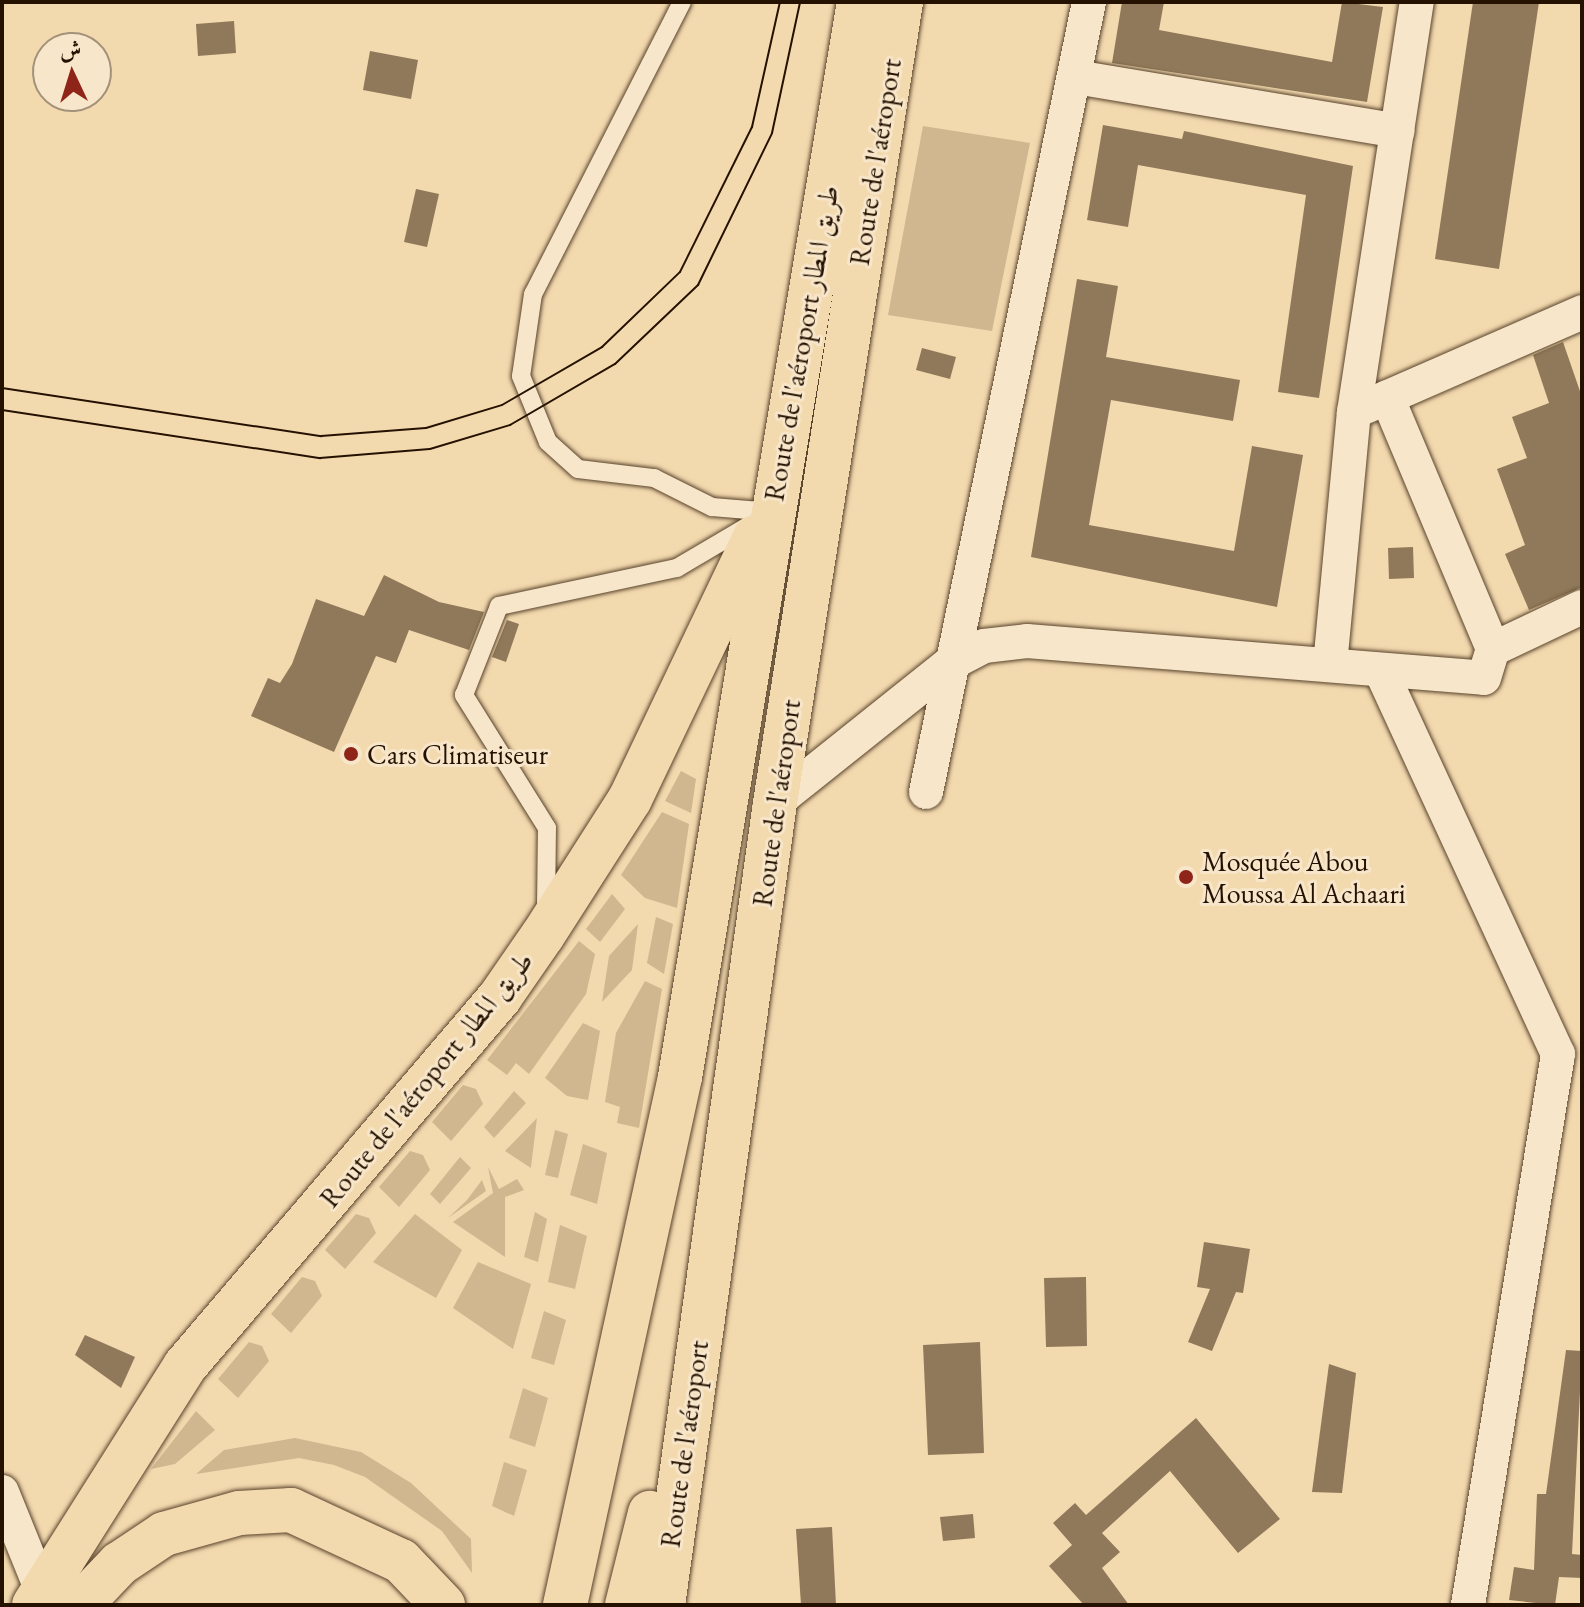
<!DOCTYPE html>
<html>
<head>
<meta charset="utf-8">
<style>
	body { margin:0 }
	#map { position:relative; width:1584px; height:1607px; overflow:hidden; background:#f3d9ae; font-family:"EB Garamond",Amiri,serif }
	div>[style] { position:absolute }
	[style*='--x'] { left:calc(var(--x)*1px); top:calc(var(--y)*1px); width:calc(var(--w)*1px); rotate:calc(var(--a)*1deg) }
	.green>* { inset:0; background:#d0b790 }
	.building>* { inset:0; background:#90795a }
	.roads { filter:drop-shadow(0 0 2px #58432c) drop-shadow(0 0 2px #58432c) }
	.service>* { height:18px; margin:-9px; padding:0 9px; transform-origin:9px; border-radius:9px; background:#f7e6ca }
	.minor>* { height:34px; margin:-17px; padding:0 17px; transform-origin:17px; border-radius:17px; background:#f7e6ca }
	.trunk>* { height:44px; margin:-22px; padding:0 22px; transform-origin:22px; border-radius:22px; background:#f3d9ae }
	.tram>* { height:2px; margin:-1px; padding:0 1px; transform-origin:1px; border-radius:1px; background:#251100 }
	.dots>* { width:22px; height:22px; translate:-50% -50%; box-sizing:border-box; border:4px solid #f7e6ca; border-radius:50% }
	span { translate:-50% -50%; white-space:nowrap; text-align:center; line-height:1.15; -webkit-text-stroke:6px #f7e6ca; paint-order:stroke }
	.street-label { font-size:28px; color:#251100 }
	.poi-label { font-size:28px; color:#251100 }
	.left { translate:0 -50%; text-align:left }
	.frame { position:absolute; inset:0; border:4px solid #251100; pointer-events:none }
	.north { position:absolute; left:32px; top:32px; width:80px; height:80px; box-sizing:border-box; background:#f7e6ca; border:2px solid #a39179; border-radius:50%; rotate:356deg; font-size:22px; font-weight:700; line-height:32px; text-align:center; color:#251100 }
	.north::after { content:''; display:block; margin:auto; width:28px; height:36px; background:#8f2418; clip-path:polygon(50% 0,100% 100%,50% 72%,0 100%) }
</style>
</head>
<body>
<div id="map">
	<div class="green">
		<div style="clip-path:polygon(923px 126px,1030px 143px,992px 331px,888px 315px)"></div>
		<div style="clip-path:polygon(681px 771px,696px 779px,691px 813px,665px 801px)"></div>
		<div style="clip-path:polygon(662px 812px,689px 824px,677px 908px,645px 898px,621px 875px)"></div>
		<div style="clip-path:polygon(612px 894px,625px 909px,600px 942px,586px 929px)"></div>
		<div style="clip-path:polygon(656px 917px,673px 924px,664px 974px,647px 963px)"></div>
		<div style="clip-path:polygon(638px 924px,632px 970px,602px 1002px,609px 956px)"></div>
		<div style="clip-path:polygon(579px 941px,595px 954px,586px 994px,529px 1074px,516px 1063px,507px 1075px,487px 1060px)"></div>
		<div style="clip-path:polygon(645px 981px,662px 989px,639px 1128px,617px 1123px,620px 1107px,605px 1102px,616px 1033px)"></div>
		<div style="clip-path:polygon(583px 1023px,600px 1031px,588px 1100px,567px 1096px,545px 1078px)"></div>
		<div style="clip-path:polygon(463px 1085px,476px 1089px,483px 1104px,451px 1141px,432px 1122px)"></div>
		<div style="clip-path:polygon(514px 1091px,526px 1103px,494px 1138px,484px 1127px)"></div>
		<div style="clip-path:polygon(537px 1118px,531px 1167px,531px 1168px,505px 1151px)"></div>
		<div style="clip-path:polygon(555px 1130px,568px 1134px,558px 1178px,545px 1175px)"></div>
		<div style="clip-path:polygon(583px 1144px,607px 1153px,597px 1204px,570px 1195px)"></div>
		<div style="clip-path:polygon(410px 1151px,423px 1155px,430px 1170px,399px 1207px,379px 1187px)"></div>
		<div style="clip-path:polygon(460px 1157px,471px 1168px,440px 1204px,430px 1194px)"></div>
		<div style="clip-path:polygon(488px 1167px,499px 1189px,517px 1179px,524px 1190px,505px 1197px,505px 1257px,453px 1222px,493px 1193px)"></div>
		<div style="clip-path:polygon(482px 1180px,486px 1191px,448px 1218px,467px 1200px)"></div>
		<div style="clip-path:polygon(535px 1212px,547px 1219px,538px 1262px,524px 1257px)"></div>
		<div style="clip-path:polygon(356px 1214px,369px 1218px,376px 1233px,345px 1269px,325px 1250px)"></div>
		<div style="clip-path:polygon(415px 1214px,462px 1250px,436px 1298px,373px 1262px)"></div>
		<div style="clip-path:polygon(560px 1225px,587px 1236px,575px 1289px,548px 1282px)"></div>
		<div style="clip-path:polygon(478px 1262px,531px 1284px,513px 1349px,453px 1308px)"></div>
		<div style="clip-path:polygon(302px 1277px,315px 1281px,322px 1296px,291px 1333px,271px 1314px)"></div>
		<div style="clip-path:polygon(544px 1311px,566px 1320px,554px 1365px,531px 1358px)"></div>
		<div style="clip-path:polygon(249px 1342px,262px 1346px,269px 1361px,238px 1398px,218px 1379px)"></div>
		<div style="clip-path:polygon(523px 1388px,548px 1398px,535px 1447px,509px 1438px)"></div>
		<div style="clip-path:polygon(196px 1411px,215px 1430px,175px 1464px,151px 1469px)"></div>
		<div style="clip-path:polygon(295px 1438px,361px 1452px,411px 1483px,471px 1539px,472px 1573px,442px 1531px,365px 1477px,334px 1465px,299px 1458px,196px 1474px,224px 1450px)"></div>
		<div style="clip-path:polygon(504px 1462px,527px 1470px,514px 1516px,492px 1506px)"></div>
	</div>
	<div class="building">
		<div style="clip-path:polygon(1122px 2px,1164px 2px,1159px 30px,1332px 62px,1342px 2px,1383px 7px,1367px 102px,1112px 63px)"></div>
		<div style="clip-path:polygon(1473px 2px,1539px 2px,1499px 269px,1435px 259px)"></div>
		<div style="clip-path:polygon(234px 21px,236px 53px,198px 56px,196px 24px)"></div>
		<div style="clip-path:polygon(370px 51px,418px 60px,411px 99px,363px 90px)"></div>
		<div style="clip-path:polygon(1103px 125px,1182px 139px,1184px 131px,1353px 166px,1319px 398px,1278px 392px,1306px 195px,1138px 165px,1128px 227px,1087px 220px)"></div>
		<div style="clip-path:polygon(416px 189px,439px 194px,427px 247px,404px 242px)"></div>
		<div style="clip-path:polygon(1077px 279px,1118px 286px,1106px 357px,1240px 380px,1233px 421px,1111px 400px,1089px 525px,1234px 551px,1252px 446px,1303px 455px,1277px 607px,1031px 557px)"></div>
		<div style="clip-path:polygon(1563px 342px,1582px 397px,1582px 587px,1529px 610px,1505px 554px,1525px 545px,1497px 469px,1527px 458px,1512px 417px,1549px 403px,1533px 355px)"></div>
		<div style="clip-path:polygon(922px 348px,956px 357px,950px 379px,916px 370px)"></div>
		<div style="clip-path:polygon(1413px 547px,1414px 578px,1389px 579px,1388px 548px)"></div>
		<div style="clip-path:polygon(384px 575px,439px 602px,484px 612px,469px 650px,409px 630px,396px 663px,376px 656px,334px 752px,251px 716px,268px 678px,280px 683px,292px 664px,316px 599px,364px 616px)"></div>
		<div style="clip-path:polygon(507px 620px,519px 624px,506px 662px,492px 657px)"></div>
		<div style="clip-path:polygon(1204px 1242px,1250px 1249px,1243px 1293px,1236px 1292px,1212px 1351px,1188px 1342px,1210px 1289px,1197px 1287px)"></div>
		<div style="clip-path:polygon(1086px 1277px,1087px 1346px,1046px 1347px,1044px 1278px)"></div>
		<div style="clip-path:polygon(85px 1335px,135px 1357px,121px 1388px,75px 1355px)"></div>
		<div style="clip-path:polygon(980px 1342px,984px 1453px,928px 1455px,923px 1345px)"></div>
		<div style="clip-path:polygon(1566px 1350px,1582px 1351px,1572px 1554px,1582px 1555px,1582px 1578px,1559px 1577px,1555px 1605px,1509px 1600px,1514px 1567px,1534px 1570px,1537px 1494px,1546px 1494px)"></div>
		<div style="clip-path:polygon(1329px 1364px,1356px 1373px,1342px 1493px,1312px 1492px)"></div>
		<div style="clip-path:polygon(1196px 1418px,1280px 1519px,1238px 1553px,1170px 1471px,1102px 1533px,1120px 1552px,1102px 1568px,1129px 1605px,1084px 1605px,1049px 1566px,1072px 1545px,1053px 1523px,1075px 1503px,1086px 1515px)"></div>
		<div style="clip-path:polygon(973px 1514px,975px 1538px,943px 1541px,940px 1517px)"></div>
		<div style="clip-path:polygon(832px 1527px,836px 1605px,801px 1605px,796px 1529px)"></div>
	</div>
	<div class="roads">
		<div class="service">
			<div style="--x:682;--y:2;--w:328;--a:117"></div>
			<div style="--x:533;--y:294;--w:83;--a:98.3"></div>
			<div style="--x:521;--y:376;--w:71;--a:67.8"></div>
			<div style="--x:548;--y:442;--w:40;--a:42"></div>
			<div style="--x:578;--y:469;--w:77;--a:6.8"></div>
			<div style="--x:654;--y:478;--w:65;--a:26.6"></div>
			<div style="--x:712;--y:507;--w:60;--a:4.8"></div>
			<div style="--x:546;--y:908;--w:80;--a:-89.3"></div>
			<div style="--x:547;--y:828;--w:157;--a:-122"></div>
			<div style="--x:464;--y:695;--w:96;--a:-68.5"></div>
			<div style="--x:499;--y:606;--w:182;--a:-12.1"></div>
			<div style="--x:677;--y:568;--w:88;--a:-30.6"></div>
		</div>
		<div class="minor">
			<div style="--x:1076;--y:77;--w:326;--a:9.5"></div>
			<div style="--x:1365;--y:407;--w:237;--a:-23.6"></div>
			<div style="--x:1493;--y:649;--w:98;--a:-25.3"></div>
			<div style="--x:1330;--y:665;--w:254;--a:-84.6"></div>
			<div style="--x:1354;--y:412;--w:415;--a:-81.3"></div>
			<div style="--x:1381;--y:671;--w:422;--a:65.2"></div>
			<div style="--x:1558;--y:1054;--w:558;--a:99.28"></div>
			<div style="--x:926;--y:792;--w:807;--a:-78.34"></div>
			<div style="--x:775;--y:803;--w:221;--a:-38.6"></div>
			<div style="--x:948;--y:665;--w:41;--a:-27.8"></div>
			<div style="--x:984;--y:646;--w:43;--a:-6.6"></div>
			<div style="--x:1027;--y:641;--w:458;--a:4.6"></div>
			<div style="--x:1484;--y:678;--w:30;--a:-73"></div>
			<div style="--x:1493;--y:649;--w:273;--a:-112.8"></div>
			<div style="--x:2;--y:1492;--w:107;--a:68"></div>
			<div style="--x:42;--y:1591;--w:21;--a:43"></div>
		</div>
		<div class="trunk">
			<div style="--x:34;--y:1605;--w:283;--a:-57.7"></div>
			<div style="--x:185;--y:1366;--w:485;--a:-49.5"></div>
			<div style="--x:500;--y:997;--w:75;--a:-55.3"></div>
			<div style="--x:543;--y:935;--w:161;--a:-57.4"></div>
			<div style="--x:630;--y:799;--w:290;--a:-64.5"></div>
			<div style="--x:80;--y:1605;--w:57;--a:-46.4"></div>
			<div style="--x:119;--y:1564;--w:54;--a:-33.7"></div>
			<div style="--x:164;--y:1534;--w:78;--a:-15.6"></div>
			<div style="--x:239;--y:1513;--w:52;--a:-3.3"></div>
			<div style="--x:291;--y:1510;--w:121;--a:24.9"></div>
			<div style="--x:401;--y:1561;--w:61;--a:46.3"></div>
			<div style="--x:565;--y:1605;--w:540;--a:-77.71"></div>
			<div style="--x:680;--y:1077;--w:1090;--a:-80.55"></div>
			<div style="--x:627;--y:1605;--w:95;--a:-76"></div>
			<div style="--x:663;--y:1605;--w:810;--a:-82.05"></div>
			<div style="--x:775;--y:803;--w:811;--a:-81.06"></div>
		</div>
	</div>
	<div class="tram">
		<div style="--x:2;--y:388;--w:323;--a:8.6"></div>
		<div style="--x:321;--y:436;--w:105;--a:-4.4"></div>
		<div style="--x:426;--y:428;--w:79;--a:-16.8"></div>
		<div style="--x:502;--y:405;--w:116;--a:-30.1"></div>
		<div style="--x:602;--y:347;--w:108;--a:-43.9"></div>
		<div style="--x:680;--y:272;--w:162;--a:-63.6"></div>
		<div style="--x:752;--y:127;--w:128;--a:-77.4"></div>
		<div style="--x:2;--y:410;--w:322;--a:8.6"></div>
		<div style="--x:320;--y:458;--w:110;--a:-4.7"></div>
		<div style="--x:430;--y:449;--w:84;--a:-16.7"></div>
		<div style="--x:510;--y:425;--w:121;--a:-30.2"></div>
		<div style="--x:615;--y:364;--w:115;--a:-43.6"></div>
		<div style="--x:698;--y:285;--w:169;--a:-64"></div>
		<div style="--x:772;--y:133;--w:134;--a:-77.9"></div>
	</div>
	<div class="dots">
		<div style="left:351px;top:754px;background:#8f2418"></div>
		<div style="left:1186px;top:877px;background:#8f2418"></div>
	</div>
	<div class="street-label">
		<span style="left:875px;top:162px;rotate:-81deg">Route de l'aéroport</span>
		<span style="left:801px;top:343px;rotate:-80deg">Route de l'aéroport طريق المطار</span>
		<span style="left:776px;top:803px;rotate:-82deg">Route de l'aéroport</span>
		<span style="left:426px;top:1079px;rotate:-51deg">Route de l'aéroport طريق المطار</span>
		<span style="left:684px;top:1444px;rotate:-82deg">Route de l'aéroport</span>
	</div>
	<div class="poi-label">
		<span class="left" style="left:367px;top:754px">Cars Climatiseur</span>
		<span class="left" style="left:1202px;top:877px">Mosquée Abou<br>Moussa Al Achaari</span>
	</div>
	<div class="frame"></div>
	<div class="north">ش</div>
</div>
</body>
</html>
